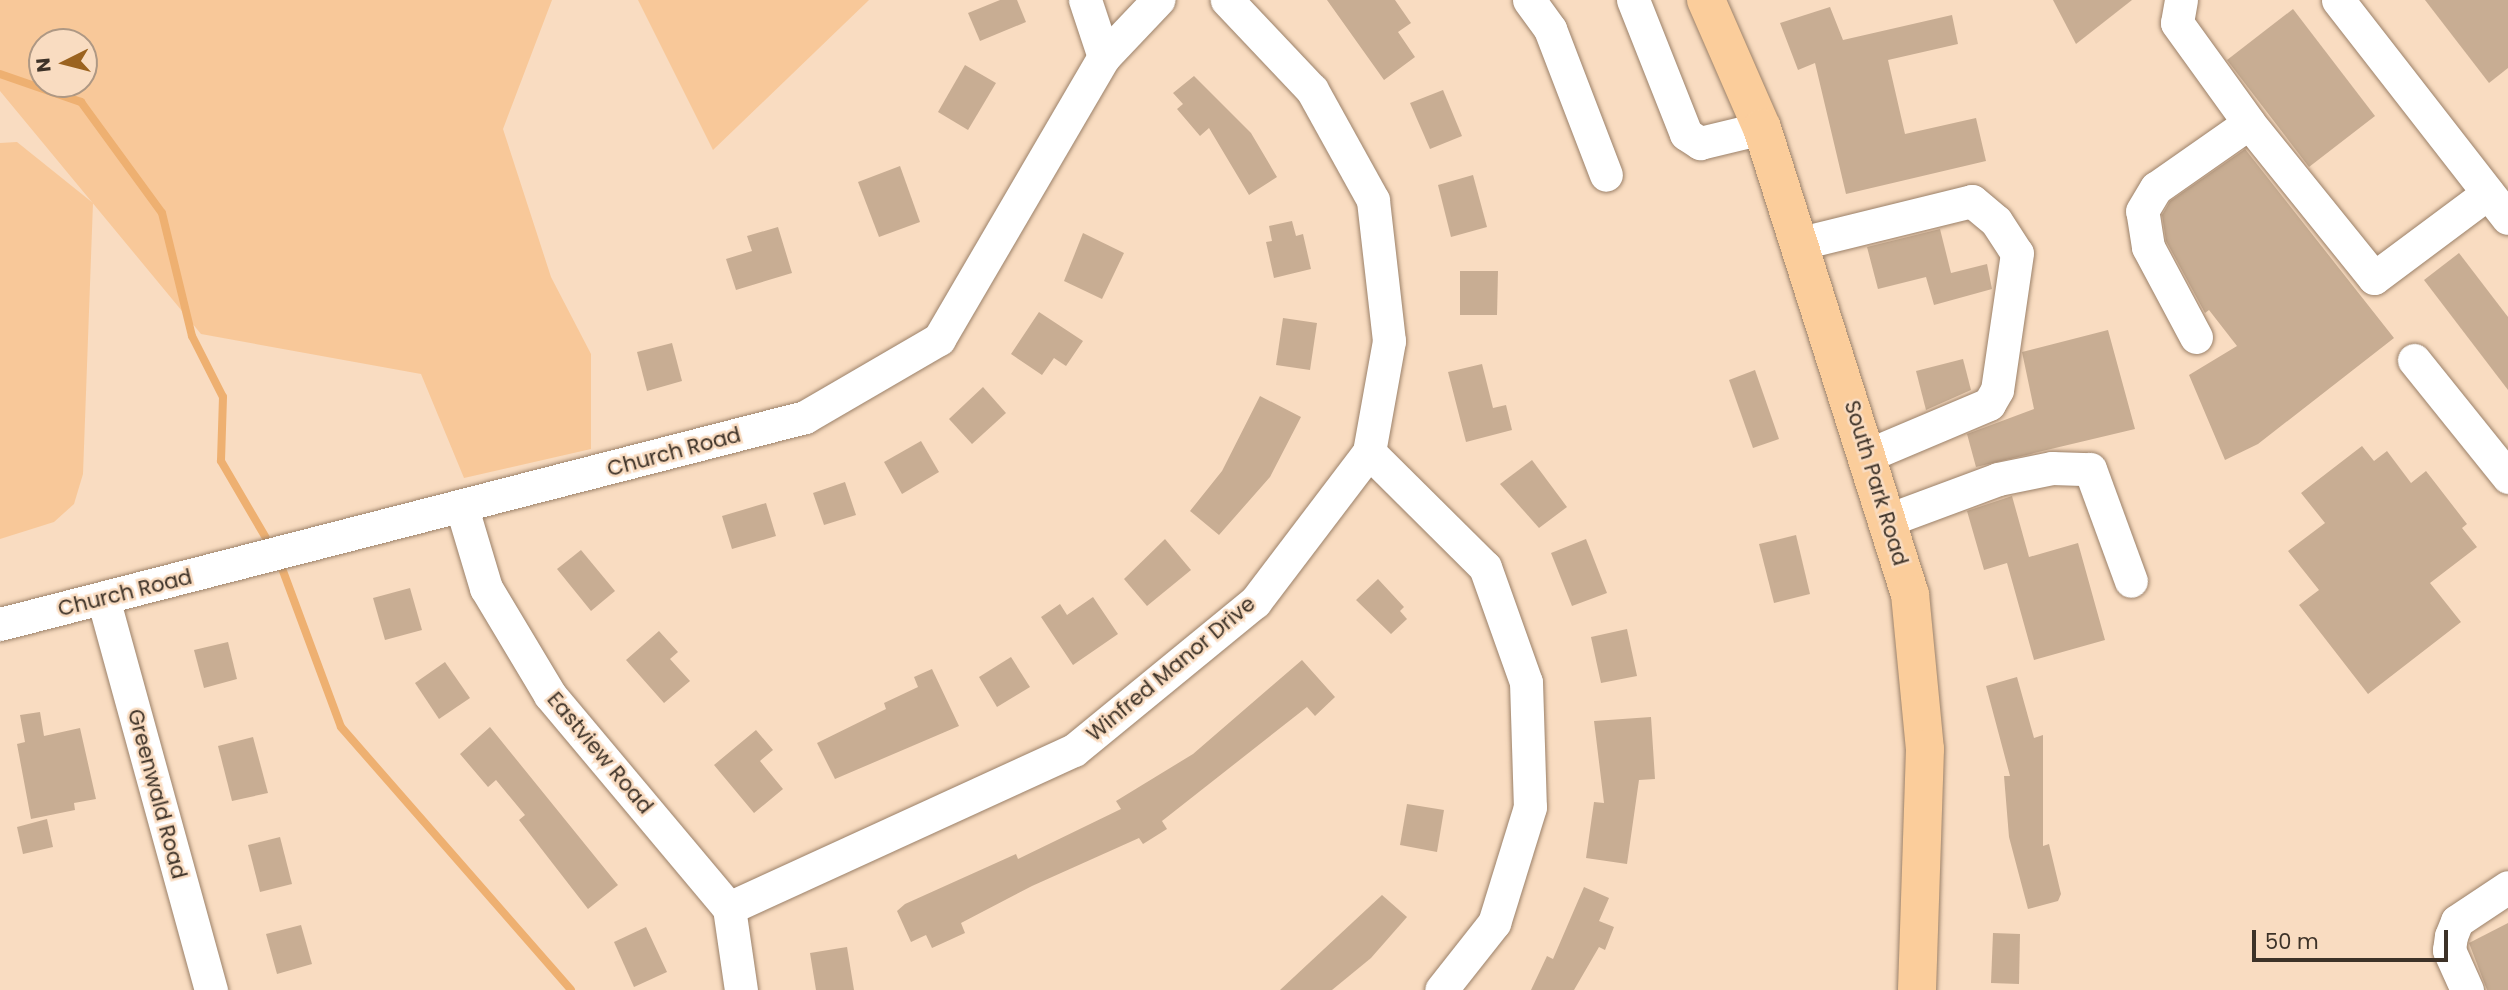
<!DOCTYPE html>
<html>
<head>
<meta charset="utf-8">
<style>
	body { margin:0 }
	#map { position:relative; width:2508px; height:990px; overflow:hidden; background:#f9dcc1; font-family:Poppins,sans-serif }
	div>[style] { position:absolute }
	[style*='--x'] { left:calc(var(--x)*1px); top:calc(var(--y)*1px); width:calc(var(--w)*1px); rotate:calc(var(--a)*1deg) }
	.green>* { inset:0; background:#f8c899 }
	.stream>* { height:8px; margin:-4px; padding:0 4px; transform-origin:4px; border-radius:4px; background:#eeb071 }
	.building>* { inset:0; background:#c8ad93 }
	.roads { filter:drop-shadow(0 0 2px #9b8169) drop-shadow(0 0 2px #9b8169) }
	.minor>* { height:33px; margin:-16.5px; padding:0 16.5px; transform-origin:16.5px; border-radius:16.5px; background:#fff }
	.major>* { height:38px; margin:-19px; padding:0 19px; transform-origin:19px; border-radius:19px; background:#fbcd9b }
	span { translate:-50% -50%; white-space:nowrap; text-align:center; line-height:1.15; -webkit-text-stroke:5px #f9dcc1; paint-order:stroke }
	.street-label { font-size:21px; color:#3d3228 }
	.north { position:absolute; left:28px; top:28px; width:70px; height:70px; box-sizing:border-box; background:#f9dcc1; border:2px solid #ae9884; border-radius:50%; rotate:264deg; font-size:19px; font-weight:700; line-height:28px; text-align:center; color:#3d3228 }
	.north::after { content:''; display:block; margin:auto; width:24px; height:32px; background:#9b6320; clip-path:polygon(50% 0,100% 100%,50% 72%,0 100%) }
	.scale { position:absolute; left:2252px; top:930px; width:196px; height:32px; box-sizing:border-box; border:4px solid #3d3228; border-top:0; padding-left:9px; font-size:21px; line-height:24px; white-space:nowrap; color:#3d3228; -webkit-text-stroke:5px #f9dcc1; paint-order:stroke }
</style>
</head>
<body>
<div id="map">
	<div class="green">
		<div style="clip-path:polygon(evenodd,0 0,552px 0,503px 129px,551px 277px,591px 354px,591px 449px,464px 478px,421px 374px,201px 334px,0 91px,0 0,42px 42px,84px 42px,84px 84px,42px 84px,42px 42px)"></div>
		<div style="clip-path:polygon(638px 0,869px 0,713px 150px)"></div>
		<div style="clip-path:polygon(17px 142px,93px 203px,83px 474px,74px 504px,54px 522px,0 539px,0 143px)"></div>
	</div>
	<div class="stream">
		<div style="--x:0;--y:74;--w:86;--a:19.1"></div>
		<div style="--x:81;--y:102;--w:137;--a:53.9"></div>
		<div style="--x:162;--y:213;--w:127;--a:76.3"></div>
		<div style="--x:192;--y:336;--w:68;--a:63.1"></div>
		<div style="--x:223;--y:397;--w:64;--a:91.8"></div>
		<div style="--x:221;--y:461;--w:89;--a:59.7"></div>
		<div style="--x:283;--y:571;--w:166;--a:69.6"></div>
		<div style="--x:341;--y:727;--w:349;--a:48.8"></div>
	</div>
	<div class="building">
		<div style="clip-path:polygon(1000px 0,1017px 0,1026px 22px,980px 41px,968px 13px)"></div>
		<div style="clip-path:polygon(1327px 0,1395px 0,1411px 23px,1398px 32px,1415px 57px,1384px 80px)"></div>
		<div style="clip-path:polygon(2053px 0,2132px 0,2076px 44px)"></div>
		<div style="clip-path:polygon(2425px 0,2508px 0,2508px 68px,2489px 83px)"></div>
		<div style="clip-path:polygon(1830px 7px,1843px 40px,1952px 15px,1958px 44px,1888px 60px,1905px 134px,1976px 118px,1986px 161px,1846px 194px,1815px 63px,1798px 70px,1780px 23px)"></div>
		<div style="clip-path:polygon(2293px 9px,2375px 116px,2309px 167px,2227px 60px)"></div>
		<div style="clip-path:polygon(965px 65px,996px 83px,968px 130px,938px 112px)"></div>
		<div style="clip-path:polygon(1194px 76px,1251px 133px,1277px 177px,1249px 195px,1209px 128px,1200px 136px,1177px 109px,1183px 104px,1173px 93px)"></div>
		<div style="clip-path:polygon(1443px 90px,1462px 136px,1430px 149px,1410px 103px)"></div>
		<div style="clip-path:polygon(2245px 149px,2394px 338px,2258px 444px,2225px 460px,2189px 375px,2237px 346px,2209px 310px,2205px 313px,2166px 241px,2162px 215px,2170px 201px)"></div>
		<div style="clip-path:polygon(900px 166px,920px 222px,879px 237px,858px 182px)"></div>
		<div style="clip-path:polygon(1473px 175px,1487px 227px,1451px 237px,1438px 185px)"></div>
		<div style="clip-path:polygon(1292px 221px,1296px 236px,1303px 234px,1311px 269px,1274px 278px,1266px 242px,1272px 241px,1269px 226px)"></div>
		<div style="clip-path:polygon(778px 227px,792px 273px,736px 290px,726px 259px,752px 251px,747px 236px)"></div>
		<div style="clip-path:polygon(1940px 229px,1951px 273px,1987px 264px,1992px 289px,1934px 305px,1926px 277px,1878px 289px,1867px 247px)"></div>
		<div style="clip-path:polygon(1083px 233px,1124px 253px,1102px 299px,1064px 281px)"></div>
		<div style="clip-path:polygon(2459px 253px,2508px 317px,2508px 390px,2424px 280px)"></div>
		<div style="clip-path:polygon(1460px 271px,1498px 271px,1497px 315px,1460px 315px)"></div>
		<div style="clip-path:polygon(1039px 312px,1083px 341px,1066px 366px,1054px 358px,1042px 375px,1011px 354px)"></div>
		<div style="clip-path:polygon(1283px 318px,1317px 323px,1310px 370px,1276px 365px)"></div>
		<div style="clip-path:polygon(2108px 330px,2135px 429px,1976px 467px,1967px 434px,2034px 409px,2022px 352px)"></div>
		<div style="clip-path:polygon(672px 343px,682px 381px,647px 391px,637px 352px)"></div>
		<div style="clip-path:polygon(1963px 359px,1971px 390px,1926px 410px,1916px 371px)"></div>
		<div style="clip-path:polygon(1482px 364px,1493px 408px,1506px 405px,1512px 430px,1466px 442px,1448px 372px)"></div>
		<div style="clip-path:polygon(1755px 370px,1779px 439px,1753px 448px,1729px 380px)"></div>
		<div style="clip-path:polygon(983px 387px,1006px 413px,972px 444px,949px 419px)"></div>
		<div style="clip-path:polygon(1260px 396px,1301px 417px,1270px 477px,1219px 535px,1190px 511px,1222px 471px)"></div>
		<div style="clip-path:polygon(921px 441px,939px 472px,902px 494px,884px 462px)"></div>
		<div style="clip-path:polygon(2362px 446px,2374px 461px,2387px 451px,2411px 483px,2426px 471px,2467px 524px,2462px 528px,2477px 547px,2430px 583px,2461px 622px,2368px 694px,2299px 605px,2319px 590px,2288px 551px,2325px 523px,2301px 493px)"></div>
		<div style="clip-path:polygon(1532px 460px,1567px 507px,1539px 528px,1500px 484px)"></div>
		<div style="clip-path:polygon(845px 482px,856px 515px,824px 525px,813px 493px)"></div>
		<div style="clip-path:polygon(2012px 496px,2029px 557px,2078px 543px,2105px 640px,2034px 660px,2007px 563px,1984px 570px,1967px 511px)"></div>
		<div style="clip-path:polygon(766px 503px,776px 536px,732px 549px,722px 516px)"></div>
		<div style="clip-path:polygon(1796px 535px,1810px 594px,1774px 603px,1759px 544px)"></div>
		<div style="clip-path:polygon(1165px 539px,1191px 570px,1147px 606px,1124px 579px)"></div>
		<div style="clip-path:polygon(1586px 539px,1607px 593px,1572px 606px,1551px 553px)"></div>
		<div style="clip-path:polygon(581px 550px,615px 591px,591px 611px,557px 569px)"></div>
		<div style="clip-path:polygon(1378px 579px,1404px 607px,1400px 611px,1407px 619px,1391px 634px,1356px 600px)"></div>
		<div style="clip-path:polygon(410px 588px,422px 630px,385px 640px,373px 598px)"></div>
		<div style="clip-path:polygon(1093px 597px,1118px 634px,1073px 665px,1041px 617px,1060px 604px,1067px 615px)"></div>
		<div style="clip-path:polygon(1627px 629px,1637px 676px,1601px 683px,1591px 637px)"></div>
		<div style="clip-path:polygon(659px 631px,678px 652px,670px 659px,690px 681px,664px 703px,626px 660px)"></div>
		<div style="clip-path:polygon(228px 642px,237px 679px,204px 688px,194px 650px)"></div>
		<div style="clip-path:polygon(1011px 657px,1030px 687px,997px 707px,979px 677px)"></div>
		<div style="clip-path:polygon(1302px 660px,1335px 697px,1315px 716px,1307px 707px,1162px 821px,1167px 829px,1143px 844px,1139px 838px,1032px 886px,961px 923px,965px 933px,932px 948px,926px 935px,911px 942px,897px 911px,905px 904px,1016px 854px,1018px 859px,1121px 809px,1116px 801px,1193px 754px)"></div>
		<div style="clip-path:polygon(445px 662px,470px 698px,439px 719px,415px 683px)"></div>
		<div style="clip-path:polygon(932px 669px,959px 726px,835px 779px,817px 743px,886px 709px,884px 703px,918px 687px,914px 677px)"></div>
		<div style="clip-path:polygon(2017px 677px,2034px 738px,2043px 735px,2043px 846px,2049px 844px,2061px 894px,2058px 901px,2028px 909px,2009px 837px,2004px 776px,2010px 776px,1986px 686px)"></div>
		<div style="clip-path:polygon(40px 712px,44px 736px,80px 728px,96px 799px,74px 803px,75px 810px,31px 819px,17px 744px,25px 742px,20px 715px)"></div>
		<div style="clip-path:polygon(1651px 717px,1655px 779px,1639px 780px,1627px 864px,1586px 858px,1594px 802px,1604px 803px,1594px 721px)"></div>
		<div style="clip-path:polygon(490px 727px,618px 885px,588px 909px,519px 820px,525px 815px,496px 780px,488px 787px,460px 754px)"></div>
		<div style="clip-path:polygon(756px 730px,773px 750px,760px 761px,783px 789px,754px 813px,714px 765px)"></div>
		<div style="clip-path:polygon(253px 737px,268px 793px,232px 801px,218px 746px)"></div>
		<div style="clip-path:polygon(1407px 804px,1444px 810px,1437px 852px,1400px 845px)"></div>
		<div style="clip-path:polygon(47px 819px,53px 847px,23px 854px,17px 827px)"></div>
		<div style="clip-path:polygon(280px 837px,292px 884px,260px 892px,248px 845px)"></div>
		<div style="clip-path:polygon(1584px 887px,1609px 898px,1599px 921px,1614px 927px,1605px 950px,1599px 947px,1574px 990px,1531px 990px,1547px 956px,1553px 959px)"></div>
		<div style="clip-path:polygon(1382px 895px,1407px 917px,1371px 958px,1332px 990px,1280px 990px)"></div>
		<div style="clip-path:polygon(2508px 923px,2508px 990px,2487px 990px,2469px 943px)"></div>
		<div style="clip-path:polygon(301px 925px,312px 964px,277px 974px,266px 934px)"></div>
		<div style="clip-path:polygon(646px 927px,667px 972px,634px 987px,614px 942px)"></div>
		<div style="clip-path:polygon(1993px 933px,2020px 934px,2019px 984px,1991px 983px)"></div>
		<div style="clip-path:polygon(847px 947px,854px 990px,816px 990px,810px 953px)"></div>
	</div>
	<div class="roads">
		<div class="minor">
			<div style="--x:1085;--y:0;--w:60;--a:71.6"></div>
			<div style="--x:1529;--y:0;--w:36;--a:54"></div>
			<div style="--x:1550;--y:29;--w:156;--a:69"></div>
			<div style="--x:1633;--y:0;--w:144;--a:68.4"></div>
			<div style="--x:1686;--y:134;--w:17;--a:33"></div>
			<div style="--x:1700;--y:143;--w:64;--a:-13.6"></div>
			<div style="--x:2181;--y:0;--w:23;--a:100"></div>
			<div style="--x:2177;--y:23;--w:123;--a:54.2"></div>
			<div style="--x:2249;--y:123;--w:199;--a:51.1"></div>
			<div style="--x:2374;--y:278;--w:142;--a:-36.7"></div>
			<div style="--x:2338;--y:0;--w:276;--a:52.1"></div>
			<div style="--x:1801;--y:243;--w:176;--a:-13.8"></div>
			<div style="--x:1972;--y:201;--w:31;--a:40"></div>
			<div style="--x:1996;--y:221;--w:38;--a:57"></div>
			<div style="--x:2017;--y:253;--w:138;--a:98.3"></div>
			<div style="--x:1997;--y:390;--w:16;--a:120"></div>
			<div style="--x:1989;--y:404;--w:131;--a:157.1"></div>
			<div style="--x:2196;--y:337;--w:102;--a:-118.1"></div>
			<div style="--x:2148;--y:247;--w:36;--a:-99"></div>
			<div style="--x:2142;--y:211;--w:27;--a:-59"></div>
			<div style="--x:2156;--y:188;--w:113;--a:-35"></div>
			<div style="--x:2414;--y:360;--w:150;--a:51.2"></div>
			<div style="--x:1369;--y:452;--w:163;--a:44.8"></div>
			<div style="--x:1485;--y:567;--w:122;--a:70.4"></div>
			<div style="--x:1526;--y:682;--w:125;--a:88.2"></div>
			<div style="--x:1530;--y:807;--w:121;--a:107.2"></div>
			<div style="--x:1494;--y:923;--w:85;--a:128.3"></div>
			<div style="--x:462;--y:508;--w:84;--a:73.3"></div>
			<div style="--x:486;--y:588;--w:125;--a:59.1"></div>
			<div style="--x:550;--y:695;--w:278;--a:50"></div>
			<div style="--x:729;--y:908;--w:83;--a:81.7"></div>
			<div style="--x:1888;--y:520;--w:117;--a:-20.4"></div>
			<div style="--x:1998;--y:479;--w:55;--a:-11.5"></div>
			<div style="--x:2052;--y:468;--w:38;--a:2"></div>
			<div style="--x:2090;--y:469;--w:119;--a:69.9"></div>
			<div style="--x:103;--y:598;--w:407;--a:74.6"></div>
			<div style="--x:0;--y:624;--w:831;--a:-14.42"></div>
			<div style="--x:805;--y:417;--w:155;--a:-30.2"></div>
			<div style="--x:939;--y:339;--w:327;--a:-59.7"></div>
			<div style="--x:1104;--y:57;--w:79;--a:-46.5"></div>
			<div style="--x:729;--y:908;--w:379;--a:-24.6"></div>
			<div style="--x:1074;--y:750;--w:234;--a:-39.3"></div>
			<div style="--x:1255;--y:602;--w:188;--a:-52.8"></div>
			<div style="--x:1369;--y:452;--w:113;--a:-79.8"></div>
			<div style="--x:1389;--y:341;--w:142;--a:-96.5"></div>
			<div style="--x:1373;--y:200;--w:126;--a:-119"></div>
			<div style="--x:1312;--y:90;--w:124;--a:-133.4"></div>
			<div style="--x:2467;--y:990;--w:44;--a:-114.2"></div>
			<div style="--x:2449;--y:950;--w:14;--a:-82"></div>
			<div style="--x:2451;--y:936;--w:16;--a:-68"></div>
			<div style="--x:2457;--y:921;--w:61;--a:-33.7"></div>
		</div>
		<div class="major">
			<div style="--x:1706;--y:0;--w:140;--a:66.4"></div>
			<div style="--x:1762;--y:128;--w:489;--a:72.4"></div>
			<div style="--x:1910;--y:594;--w:156;--a:84.5"></div>
			<div style="--x:1925;--y:749;--w:241;--a:91.9"></div>
		</div>
	</div>
	<div class="street-label">
		<span style="left:674px;top:452px;rotate:-15deg">Church Road</span>
		<span style="left:1876px;top:483px;rotate:73deg">South Park Road</span>
		<span style="left:125px;top:593px;rotate:-14deg">Church Road</span>
		<span style="left:1171px;top:669px;rotate:-40deg">Winfred Manor Drive</span>
		<span style="left:600px;top:753px;rotate:50deg">Eastview Road</span>
		<span style="left:157px;top:794px;rotate:75deg">Greenwald Road</span>
	</div>
	<div class="north">N</div>
	<div class="scale">50 m</div>
</div>
</body>
</html>
